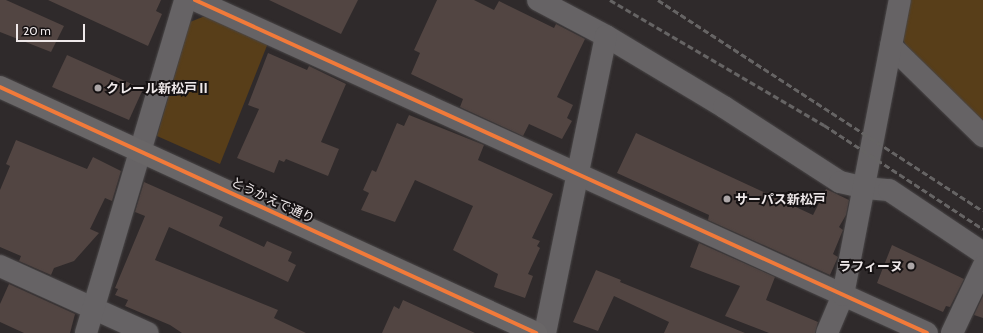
<!DOCTYPE html>
<html>
<head>
<meta charset="utf-8">
<style>
	body { margin:0 }
	#map { position:relative; width:983px; height:333px; overflow:hidden; background:#2f2a2b; font-family:Cabin,"Noto Sans JP",sans-serif }
	div>[style] { position:absolute }
	[style*='--x'] { left:calc(var(--x)*1px); top:calc(var(--y)*1px); width:calc(var(--w)*1px); rotate:calc(var(--a)*1deg) }
	.green>* { inset:0; background:#583e19 }
	.building>* { inset:0; background:#524542 }
	.roads { filter:drop-shadow(0 0 1px #494647) drop-shadow(0 0 1px #494647) }
	.street>* { height:22px; margin:-11px; padding:0 11px; transform-origin:11px; border-radius:11px; background:#666365 }
	.secondary>* { height:22px; margin:-11px; padding:0 11px; transform-origin:11px; border-radius:11px; background:#696667 }
	.rail>* { height:3px; margin-top:-1.5px; transform-origin:0; background:repeating-linear-gradient(90deg,#666464 0 6px,transparent 0 9px) }
	.cycleway>* { height:4px; margin:-2px; padding:0 2px; transform-origin:2px; border-radius:2px; background:#f17a3a }
	.dots>* { width:11px; height:11px; translate:-50% -50%; box-sizing:border-box; border:2px solid #161213; border-radius:50% }
	span { translate:-50% -50%; white-space:nowrap; text-align:center; line-height:1.15; -webkit-text-stroke:4px #161213; paint-order:stroke }
	.poi-label { font-size:13px; color:#efe9ea; font-weight:700 }
	.left { translate:0 -50%; text-align:left }
	.right { translate:-100% -50%; text-align:right }
	.street-label { font-size:13px; color:#efe9ea }
	.scale { position:absolute; left:16px; top:24px; width:69px; height:18px; box-sizing:border-box; border:2px solid #efe9ea; border-top:0; padding-left:5px; font-size:12px; line-height:14px; white-space:nowrap; color:#efe9ea; -webkit-text-stroke:3px #161213; paint-order:stroke }
</style>
</head>
<body>
<div id="map">
	<div class="green">
		<div style="clip-path:polygon(908px 0,983px 0,983px 123px,906px 45px,903px 40px)"></div>
		<div style="clip-path:polygon(205px 16px,268px 43px,220px 164px,157px 136px,190px 22px)"></div>
	</div>
	<div class="building">
		<div style="clip-path:polygon(0 0,6px 0,64px 26px,51px 52px,0 32px)"></div>
		<div style="clip-path:polygon(48px 0,161px 0,156px 11px,162px 14px,148px 46px)"></div>
		<div style="clip-path:polygon(269px 0,358px 0,341px 34px)"></div>
		<div style="clip-path:polygon(437px 0,474px 0,494px 10px,499px 1px,554px 28px,556px 24px,585px 39px,557px 97px,573px 105px,567px 118px,572px 121px,562px 139px,529px 124px,523px 136px,460px 107px,463px 99px,411px 74px,420px 53px,414px 50px)"></div>
		<div style="clip-path:polygon(268px 53px,307px 70px,309px 66px,346px 84px,321px 142px,339px 149px,328px 176px,286px 159px,284px 162px,279px 160px,274px 173px,237px 158px,259px 109px,248px 105px)"></div>
		<div style="clip-path:polygon(67px 55px,143px 89px,129px 120px,52px 87px)"></div>
		<div style="clip-path:polygon(409px 115px,484px 145px,478px 160px,553px 194px,532px 238px,540px 241px,537px 246px,540px 248px,528px 274px,533px 276px,525px 298px,494px 287px,498px 274px,453px 250px,473px 206px,415px 180px,395px 222px,361px 210px,369px 193px,363px 190px,372px 170px,376px 172px,397px 123px,404px 126px)"></div>
		<div style="clip-path:polygon(636px 133px,813px 215px,826px 189px,849px 200px,846px 215px,839px 227px,843px 230px,833px 254px,838px 257px,830px 275px,708px 220px,709px 215px,617px 173px)"></div>
		<div style="clip-path:polygon(16px 140px,87px 169px,93px 157px,121px 171px,112px 201px,105px 198px,90px 229px,99px 233px,74px 261px,54px 268px,51px 275px,19px 261px,21px 256px,0 247px,0 190px,10px 166px,6px 164px)"></div>
		<div style="clip-path:polygon(144px 182px,223px 217px,219px 226px,264px 247px,267px 241px,292px 252px,288px 261px,296px 265px,288px 282px,169px 227px,155px 260px,278px 310px,274px 318px,306px 333px,182px 333px,170px 325px,125px 306px,128px 300px,115px 295px,118px 289px,115px 288px,145px 216px,135px 212px)"></div>
		<div style="clip-path:polygon(699px 243px,775px 277px,766px 300px,818px 322px,815px 333px,769px 333px,725px 316px,740px 286px,690px 267px)"></div>
		<div style="clip-path:polygon(892px 245px,964px 279px,950px 307px,946px 306px,943px 312px,877px 283px)"></div>
		<div style="clip-path:polygon(596px 270px,621px 280px,620px 282px,745px 333px,664px 333px,669px 322px,614px 296px,598px 331px,573px 322px)"></div>
		<div style="clip-path:polygon(9px 284px,75px 314px,70px 333px,24px 333px,0 322px,0 304px)"></div>
		<div style="clip-path:polygon(983px 296px,983px 318px,974px 315px)"></div>
		<div style="clip-path:polygon(403px 300px,475px 333px,382px 333px,394px 306px,399px 309px)"></div>
	</div>
	<div class="roads">
		<div class="street">
			<div style="--x:195;--y:0;--w:804;--a:24.46"></div>
			<div style="--x:538;--y:0;--w:77;--a:27.9"></div>
			<div style="--x:606;--y:36;--w:138;--a:31"></div>
			<div style="--x:724;--y:107;--w:138;--a:32.9"></div>
			<div style="--x:840;--y:182;--w:26;--a:13"></div>
			<div style="--x:865;--y:188;--w:24;--a:5"></div>
			<div style="--x:889;--y:190;--w:113;--a:33.8"></div>
			<div style="--x:891;--y:46;--w:129;--a:44.4"></div>
			<div style="--x:0;--y:266;--w:162;--a:24.4"></div>
			<div style="--x:86;--y:333;--w:347;--a:-73.4"></div>
			<div style="--x:545;--y:333;--w:303;--a:-78.4"></div>
			<div style="--x:827;--y:333;--w:41;--a:-67.2"></div>
			<div style="--x:843;--y:295;--w:300;--a:-79.1"></div>
			<div style="--x:952;--y:333;--w:73;--a:-64.8"></div>
		</div>
		<div class="secondary">
			<div style="--x:0;--y:87;--w:590;--a:24.65"></div>
		</div>
	</div>
	<div class="rail">
		<div style="--x:610;--y:0;--w:248;--a:30.3"></div>
		<div style="--x:824;--y:125;--w:190;--a:33.2"></div>
		<div style="--x:658;--y:0;--w:387;--a:33"></div>
	</div>
	<div class="cycleway">
		<div style="--x:195;--y:0;--w:804;--a:24.46"></div>
		<div style="--x:0;--y:87;--w:590;--a:24.65"></div>
	</div>
	<div class="dots">
		<div style="left:98px;top:88px;background:#aca6a7"></div>
		<div style="left:727px;top:199px;background:#aca6a7"></div>
		<div style="left:911px;top:266px;background:#aca6a7"></div>
	</div>
	<div class="poi-label">
		<span class="left" style="left:106px;top:88px">クレール新松戸Ⅱ</span>
		<span class="left" style="left:735px;top:199px">サーパス新松戸</span>
		<span class="right" style="left:903px;top:266px">ラフィーヌ</span>
	</div>
	<div class="street-label">
		<span style="left:273px;top:200px;rotate:25deg">とうかえで通り</span>
	</div>
	<div class="scale">20 m</div>
</div>
</body>
</html>
